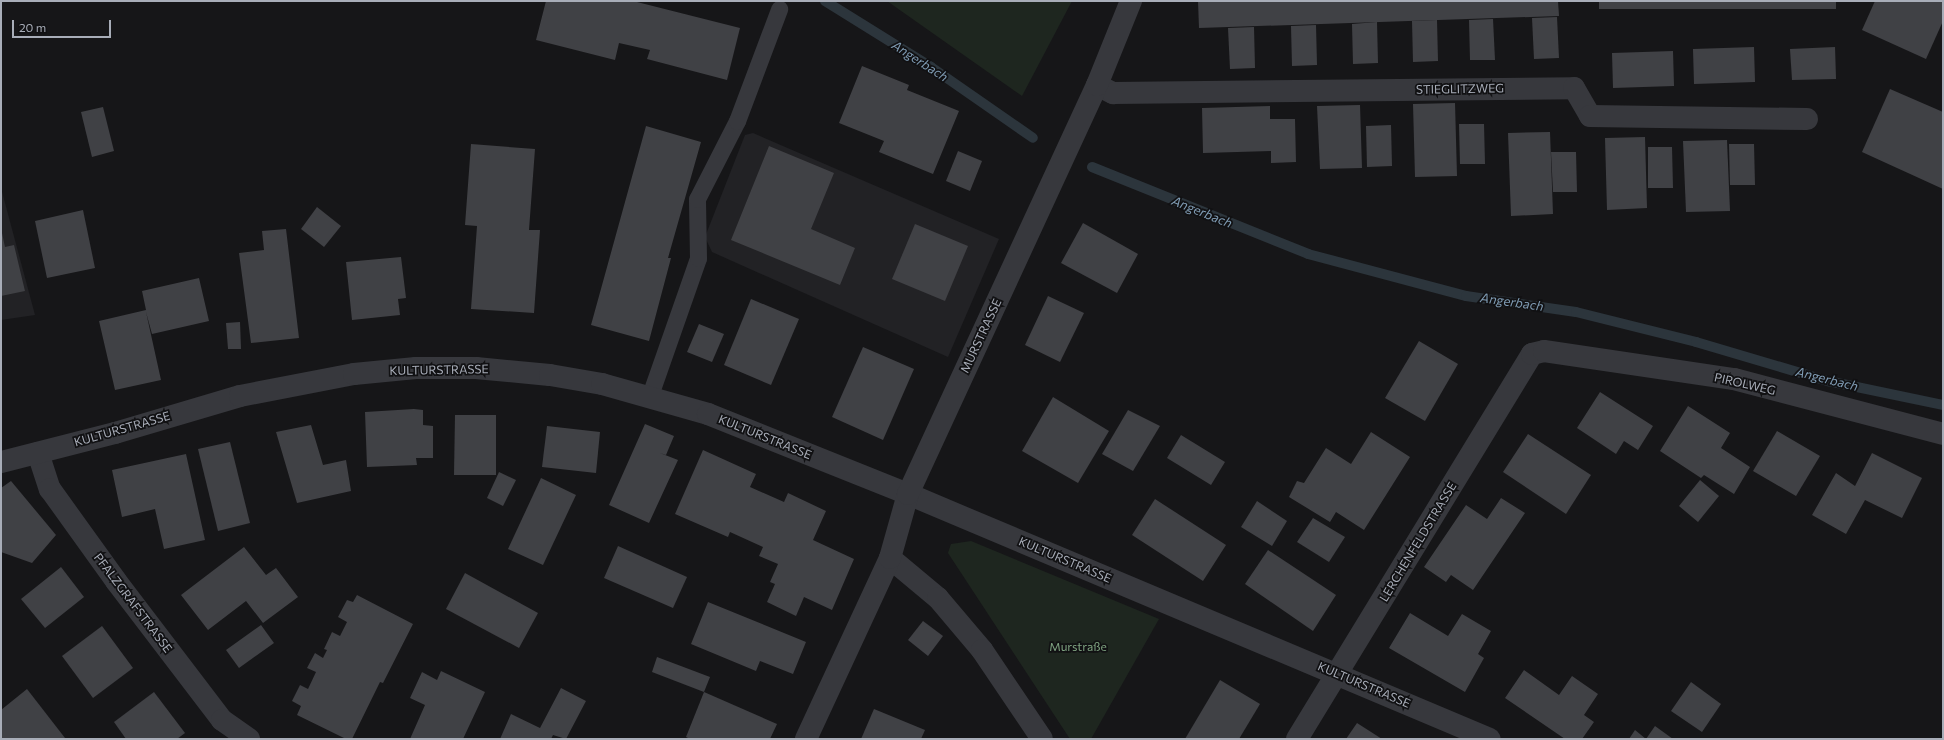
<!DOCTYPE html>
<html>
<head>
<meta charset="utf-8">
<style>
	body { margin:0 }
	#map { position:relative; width:1944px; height:740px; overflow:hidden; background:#161618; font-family:Commissioner,sans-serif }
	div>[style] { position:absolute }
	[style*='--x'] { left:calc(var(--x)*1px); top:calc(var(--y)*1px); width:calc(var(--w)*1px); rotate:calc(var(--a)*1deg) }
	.built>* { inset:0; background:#222225 }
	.green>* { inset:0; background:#1e261f }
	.stream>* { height:10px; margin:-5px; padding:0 5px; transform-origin:5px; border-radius:5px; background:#2c353c }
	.building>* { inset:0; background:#404145 }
	.lane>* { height:17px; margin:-8.5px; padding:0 8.5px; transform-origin:8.5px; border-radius:8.5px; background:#37383d }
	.street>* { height:22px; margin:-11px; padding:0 11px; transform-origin:11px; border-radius:11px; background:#37383d }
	span { translate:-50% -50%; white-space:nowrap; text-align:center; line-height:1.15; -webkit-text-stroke:3.5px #111113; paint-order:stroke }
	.street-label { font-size:12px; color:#a8adb8 }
	.park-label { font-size:12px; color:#7fa381 }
	.water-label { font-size:13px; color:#7f9bb3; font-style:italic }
	.frame { position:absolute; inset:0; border:2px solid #a8adb8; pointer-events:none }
	.scale { position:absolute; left:12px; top:20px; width:99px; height:18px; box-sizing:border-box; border:2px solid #a8adb8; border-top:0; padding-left:5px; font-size:12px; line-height:14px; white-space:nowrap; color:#a8adb8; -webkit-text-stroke:3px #111113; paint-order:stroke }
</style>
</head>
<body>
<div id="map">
	<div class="built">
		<div style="clip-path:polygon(753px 133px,999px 239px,948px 357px,712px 252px,705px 237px,745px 135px)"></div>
		<div style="clip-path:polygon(1px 188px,35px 315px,1px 320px)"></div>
	</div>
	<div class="green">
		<div style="clip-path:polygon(887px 1px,1072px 1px,1022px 96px)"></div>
		<div style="clip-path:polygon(971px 541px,1159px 619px,1091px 739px,1070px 739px,948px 553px,951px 544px)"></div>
	</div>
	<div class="stream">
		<div style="--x:825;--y:1;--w:125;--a:31.9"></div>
		<div style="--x:931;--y:67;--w:124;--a:34.8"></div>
		<div style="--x:1092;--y:167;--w:233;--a:21.9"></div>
		<div style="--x:1308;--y:254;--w:163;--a:14.9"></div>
		<div style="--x:1466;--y:296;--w:111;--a:8.3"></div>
		<div style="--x:1576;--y:312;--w:124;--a:14"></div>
		<div style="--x:1696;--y:342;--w:138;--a:16.5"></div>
		<div style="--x:1828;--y:381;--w:117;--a:11.8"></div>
	</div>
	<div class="building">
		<div style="clip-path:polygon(546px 1px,633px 1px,740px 28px,727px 80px,647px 59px,650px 50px,619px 43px,615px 60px,536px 40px)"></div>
		<div style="clip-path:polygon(1198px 1px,1558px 1px,1559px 16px,1199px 28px)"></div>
		<div style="clip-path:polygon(1599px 1px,1836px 1px,1836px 9px,1599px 9px)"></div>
		<div style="clip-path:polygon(1875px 1px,1943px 1px,1943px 21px,1926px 59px,1862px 30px)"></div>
		<div style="clip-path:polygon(1557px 17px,1559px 58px,1534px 59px,1532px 18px)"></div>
		<div style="clip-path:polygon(1493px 19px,1495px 60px,1470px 60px,1469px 20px)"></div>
		<div style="clip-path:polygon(1437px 20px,1438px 61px,1413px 62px,1412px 21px)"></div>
		<div style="clip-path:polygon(1377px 22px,1378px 63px,1353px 64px,1352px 24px)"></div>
		<div style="clip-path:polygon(1316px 25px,1317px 65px,1292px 66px,1291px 26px)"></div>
		<div style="clip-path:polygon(1254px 27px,1255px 68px,1230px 69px,1228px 28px)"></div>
		<div style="clip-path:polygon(1754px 47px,1755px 82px,1694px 84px,1693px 49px)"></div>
		<div style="clip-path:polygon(1835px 47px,1836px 79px,1792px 80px,1790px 49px)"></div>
		<div style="clip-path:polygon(1673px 51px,1674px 86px,1613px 88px,1612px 53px)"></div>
		<div style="clip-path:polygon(862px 66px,909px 85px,907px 90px,959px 111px,933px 174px,879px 152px,884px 141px,839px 123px)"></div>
		<div style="clip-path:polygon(1890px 89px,1943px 112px,1943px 189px,1862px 152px)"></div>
		<div style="clip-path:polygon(1455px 103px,1457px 176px,1415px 177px,1413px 104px)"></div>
		<div style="clip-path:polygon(1360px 105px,1362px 168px,1320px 169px,1317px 106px)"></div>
		<div style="clip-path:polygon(1270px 106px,1270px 119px,1295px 119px,1296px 162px,1271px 163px,1271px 151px,1203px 153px,1202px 108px)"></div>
		<div style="clip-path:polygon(103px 107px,114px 151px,92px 157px,81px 112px)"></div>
		<div style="clip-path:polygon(1459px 124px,1484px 124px,1485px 164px,1460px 164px)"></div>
		<div style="clip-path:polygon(1391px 125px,1392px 166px,1367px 167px,1366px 126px)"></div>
		<div style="clip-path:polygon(646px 126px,701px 142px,668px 258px,671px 258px,649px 341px,591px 325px)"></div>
		<div style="clip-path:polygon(1550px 132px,1553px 214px,1511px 216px,1508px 133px)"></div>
		<div style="clip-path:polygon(1645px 137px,1647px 208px,1607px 210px,1605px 138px)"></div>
		<div style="clip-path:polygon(1727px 140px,1730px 211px,1686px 212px,1683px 141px)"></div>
		<div style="clip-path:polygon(471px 144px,535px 149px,529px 230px,540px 230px,534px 313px,471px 309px,477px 226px,465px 225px)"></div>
		<div style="clip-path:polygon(1729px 144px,1754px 144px,1755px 185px,1730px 185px)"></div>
		<div style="clip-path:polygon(769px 146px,834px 173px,811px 229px,855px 248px,840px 285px,731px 240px)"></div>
		<div style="clip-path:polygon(1648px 147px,1672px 147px,1673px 188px,1648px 188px)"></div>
		<div style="clip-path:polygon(958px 151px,982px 161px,970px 191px,946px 181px)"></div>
		<div style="clip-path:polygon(1551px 152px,1576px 152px,1577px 192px,1553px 192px)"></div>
		<div style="clip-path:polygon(317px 207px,341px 226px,324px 247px,301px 229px)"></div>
		<div style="clip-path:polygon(83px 210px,95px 268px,47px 278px,35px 221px)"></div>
		<div style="clip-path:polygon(1083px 223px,1138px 254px,1117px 293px,1061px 263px)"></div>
		<div style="clip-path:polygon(915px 224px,968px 246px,945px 301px,892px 279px)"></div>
		<div style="clip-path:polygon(286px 229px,299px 338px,251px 343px,239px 253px,264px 250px,262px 231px)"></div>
		<div style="clip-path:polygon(2px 233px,5px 247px,14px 245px,25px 291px,1px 296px)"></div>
		<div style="clip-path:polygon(401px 257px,406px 298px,398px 299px,400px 315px,352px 320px,346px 262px)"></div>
		<div style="clip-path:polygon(199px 278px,209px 321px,152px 334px,146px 312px,161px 380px,115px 390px,99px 321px,146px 310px,142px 291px)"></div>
		<div style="clip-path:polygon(1048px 296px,1084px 313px,1060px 362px,1025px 345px)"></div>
		<div style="clip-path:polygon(751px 299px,799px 319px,771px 385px,724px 365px)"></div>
		<div style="clip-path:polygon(240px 322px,241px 349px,228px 349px,226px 323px)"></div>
		<div style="clip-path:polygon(699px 324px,724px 334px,712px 362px,687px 352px)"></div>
		<div style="clip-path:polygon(1419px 341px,1458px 364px,1425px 421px,1385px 398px)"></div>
		<div style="clip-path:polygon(863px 347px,914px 369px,883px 440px,832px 417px)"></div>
		<div style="clip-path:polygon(1600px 392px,1653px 426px,1638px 450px,1624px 441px,1616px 454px,1577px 428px)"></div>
		<div style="clip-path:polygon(1053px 397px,1109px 431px,1078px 483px,1022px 451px)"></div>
		<div style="clip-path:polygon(1688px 406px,1730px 433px,1721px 448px,1750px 467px,1734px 494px,1704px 475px,1701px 478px,1660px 451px)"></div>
		<div style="clip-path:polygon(414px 409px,423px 410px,423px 425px,433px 426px,433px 458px,416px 458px,417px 465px,367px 467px,365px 412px)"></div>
		<div style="clip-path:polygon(1128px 410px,1160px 426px,1133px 471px,1102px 454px)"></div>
		<div style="clip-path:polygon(455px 415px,496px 415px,496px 475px,454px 475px)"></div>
		<div style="clip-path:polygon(645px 424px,674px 436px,666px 455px,660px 453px,678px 460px,649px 523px,609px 505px)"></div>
		<div style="clip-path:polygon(311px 425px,323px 465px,346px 460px,351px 491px,297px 503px,276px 432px)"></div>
		<div style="clip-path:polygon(547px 426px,600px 432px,596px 473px,542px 467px)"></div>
		<div style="clip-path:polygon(1777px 431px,1820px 456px,1796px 496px,1753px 471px)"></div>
		<div style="clip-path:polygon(1371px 432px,1410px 457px,1364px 530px,1336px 512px,1330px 522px,1289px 497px,1297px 481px,1304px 483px,1326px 448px,1351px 464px)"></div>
		<div style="clip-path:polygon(1528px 434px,1591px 475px,1566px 514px,1503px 472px)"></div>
		<div style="clip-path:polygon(1181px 435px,1225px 462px,1211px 485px,1167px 458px)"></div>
		<div style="clip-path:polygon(230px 442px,250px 523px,218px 531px,198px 449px)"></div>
		<div style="clip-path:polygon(703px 450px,756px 474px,750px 487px,784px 502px,788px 493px,826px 511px,813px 540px,854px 559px,832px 610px,804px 597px,796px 616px,767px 602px,775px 584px,770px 582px,778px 564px,759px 556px,763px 547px,730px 532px,728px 537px,675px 514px)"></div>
		<div style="clip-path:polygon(1872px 453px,1922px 478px,1902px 518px,1865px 500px,1846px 534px,1812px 515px,1836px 473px,1855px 486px)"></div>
		<div style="clip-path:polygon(186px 454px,205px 540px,164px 549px,155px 509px,122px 517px,112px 470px)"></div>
		<div style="clip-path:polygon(499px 472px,516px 480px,503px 506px,487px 498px)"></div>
		<div style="clip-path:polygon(541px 478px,576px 495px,543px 565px,508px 549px)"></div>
		<div style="clip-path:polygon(1700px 480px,1719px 496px,1698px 522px,1679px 506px)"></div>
		<div style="clip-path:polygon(11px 481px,56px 535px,32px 563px,1px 552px,1px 488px)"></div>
		<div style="clip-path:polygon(1501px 498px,1525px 513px,1473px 590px,1451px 575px,1446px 582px,1424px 567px,1466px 505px,1487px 519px)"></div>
		<div style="clip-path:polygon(1155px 499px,1226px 545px,1203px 581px,1132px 535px)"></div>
		<div style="clip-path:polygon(1257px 501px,1287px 521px,1272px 546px,1241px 527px)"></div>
		<div style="clip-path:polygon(1313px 518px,1345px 537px,1329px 562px,1297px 542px)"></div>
		<div style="clip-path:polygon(618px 546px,687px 577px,673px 608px,604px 578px)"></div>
		<div style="clip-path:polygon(244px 547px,266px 575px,276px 568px,298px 597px,263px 623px,246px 601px,208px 630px,181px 595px)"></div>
		<div style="clip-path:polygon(1268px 550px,1336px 595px,1313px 631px,1245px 584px)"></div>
		<div style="clip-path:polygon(61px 567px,84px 597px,45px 628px,21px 599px)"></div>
		<div style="clip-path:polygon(465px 573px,538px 613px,519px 648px,446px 609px)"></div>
		<div style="clip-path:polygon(357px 595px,413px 624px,383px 683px,380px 682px,352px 739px,346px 739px,297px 715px,301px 706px,292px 701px,300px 685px,308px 689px,316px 672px,307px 668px,315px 653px,323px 658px,327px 650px,324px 649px,332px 632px,340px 636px,347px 622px,338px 617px,347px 600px,353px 602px)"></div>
		<div style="clip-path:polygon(708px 602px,806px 642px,793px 674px,760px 661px,756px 671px,691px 644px)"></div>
		<div style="clip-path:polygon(1410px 613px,1448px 636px,1462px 614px,1491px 631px,1478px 654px,1484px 658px,1465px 692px,1389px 648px)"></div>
		<div style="clip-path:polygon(923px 621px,943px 636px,928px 656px,908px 640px)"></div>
		<div style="clip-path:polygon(261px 625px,274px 643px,239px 668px,226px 650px)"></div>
		<div style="clip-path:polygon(102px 626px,133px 668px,93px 698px,62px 656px)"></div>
		<div style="clip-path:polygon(657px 657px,710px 677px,704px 692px,652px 672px)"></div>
		<div style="clip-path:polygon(1524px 670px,1559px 695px,1572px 676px,1598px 694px,1584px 715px,1594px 722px,1582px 739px,1565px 739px,1505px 698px)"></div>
		<div style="clip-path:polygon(441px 671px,485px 692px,463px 739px,410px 739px,425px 705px,410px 698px,422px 672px,437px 680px)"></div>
		<div style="clip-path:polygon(1220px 680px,1260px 704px,1239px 739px,1185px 739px)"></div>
		<div style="clip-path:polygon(1691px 682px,1721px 704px,1702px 732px,1671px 711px)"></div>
		<div style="clip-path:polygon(561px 688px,586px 701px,566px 739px,553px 735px,551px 739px,500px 739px,511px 714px,540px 728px)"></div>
		<div style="clip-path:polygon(27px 689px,65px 738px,63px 739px,1px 739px,1px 710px)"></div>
		<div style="clip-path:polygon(154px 692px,185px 733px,177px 739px,126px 739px,114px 722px)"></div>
		<div style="clip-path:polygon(704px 692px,777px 724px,770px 739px,690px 739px,686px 737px)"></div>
		<div style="clip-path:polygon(874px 709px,925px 730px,921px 739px,861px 739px)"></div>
		<div style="clip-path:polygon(1357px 723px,1382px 739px,1346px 739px)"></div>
		<div style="clip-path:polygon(1655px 726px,1673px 739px,1629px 739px,1635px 730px,1646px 739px)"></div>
	</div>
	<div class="lane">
		<div style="--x:649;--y:398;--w:148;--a:-70.7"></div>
		<div style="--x:698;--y:258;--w:59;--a:-91"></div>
		<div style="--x:697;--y:199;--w:88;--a:-62.9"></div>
		<div style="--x:737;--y:121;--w:120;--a:-69.4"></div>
	</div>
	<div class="street">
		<div style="--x:1097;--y:85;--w:18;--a:27"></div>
		<div style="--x:1113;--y:93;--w:461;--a:-0.6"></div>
		<div style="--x:1574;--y:88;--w:32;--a:60"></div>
		<div style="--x:1590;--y:116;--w:217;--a:0.8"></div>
		<div style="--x:38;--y:453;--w:38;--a:72"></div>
		<div style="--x:50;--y:489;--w:113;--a:54.3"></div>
		<div style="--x:116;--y:581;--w:175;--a:52.7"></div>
		<div style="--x:222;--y:720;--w:33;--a:35"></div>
		<div style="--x:1;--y:462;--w:118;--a:-14.3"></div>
		<div style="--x:115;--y:433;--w:130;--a:-16.5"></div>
		<div style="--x:240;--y:396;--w:116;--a:-10.9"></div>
		<div style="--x:354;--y:374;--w:62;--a:-5.5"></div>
		<div style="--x:416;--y:368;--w:60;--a:0"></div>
		<div style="--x:476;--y:368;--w:74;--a:5.4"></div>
		<div style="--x:550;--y:375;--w:53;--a:9.8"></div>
		<div style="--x:602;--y:384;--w:110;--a:15.8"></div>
		<div style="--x:708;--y:414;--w:215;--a:21.8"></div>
		<div style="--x:908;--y:494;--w:631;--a:22.83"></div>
		<div style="--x:890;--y:558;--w:62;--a:39.8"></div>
		<div style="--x:938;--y:598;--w:68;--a:49.8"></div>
		<div style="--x:982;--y:650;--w:107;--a:56"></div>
		<div style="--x:806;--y:739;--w:200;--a:-65.1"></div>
		<div style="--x:890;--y:558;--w:66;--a:-74.3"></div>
		<div style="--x:908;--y:494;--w:451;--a:-65.2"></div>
		<div style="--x:1097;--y:85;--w:91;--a:-68"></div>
		<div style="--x:1297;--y:739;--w:451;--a:-58.6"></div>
		<div style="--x:1532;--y:354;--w:12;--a:-14"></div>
		<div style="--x:1544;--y:351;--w:192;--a:8.4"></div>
		<div style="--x:1734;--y:379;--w:216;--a:14.7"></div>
	</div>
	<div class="street-label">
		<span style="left:1460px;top:89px;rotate:-1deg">STIEGLITZWEG</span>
		<span style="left:981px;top:336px;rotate:-65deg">MURSTRASSE</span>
		<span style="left:439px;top:370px;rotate:-1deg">KULTURSTRASSE</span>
		<span style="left:1745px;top:384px;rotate:13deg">PIROLWEG</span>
		<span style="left:122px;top:429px;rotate:-16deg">KULTURSTRASSE</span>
		<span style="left:765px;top:437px;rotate:22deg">KULTURSTRASSE</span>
		<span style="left:1418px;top:542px;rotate:-59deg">LERCHENFELDSTRASSE</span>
		<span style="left:1065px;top:560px;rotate:23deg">KULTURSTRASSE</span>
		<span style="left:133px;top:603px;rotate:53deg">PFALZGRAFSTRASSE</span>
		<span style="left:1364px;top:685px;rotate:23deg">KULTURSTRASSE</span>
	</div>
	<div class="park-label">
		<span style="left:1078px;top:647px">Murstraße</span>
	</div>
	<div class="water-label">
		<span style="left:920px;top:61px;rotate:33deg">Angerbach</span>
		<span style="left:1202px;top:212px;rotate:22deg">Angerbach</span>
		<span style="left:1512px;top:302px;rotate:8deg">Angerbach</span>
		<span style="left:1827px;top:379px;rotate:14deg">Angerbach</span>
	</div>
	<div class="frame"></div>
	<div class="scale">20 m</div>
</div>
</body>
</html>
